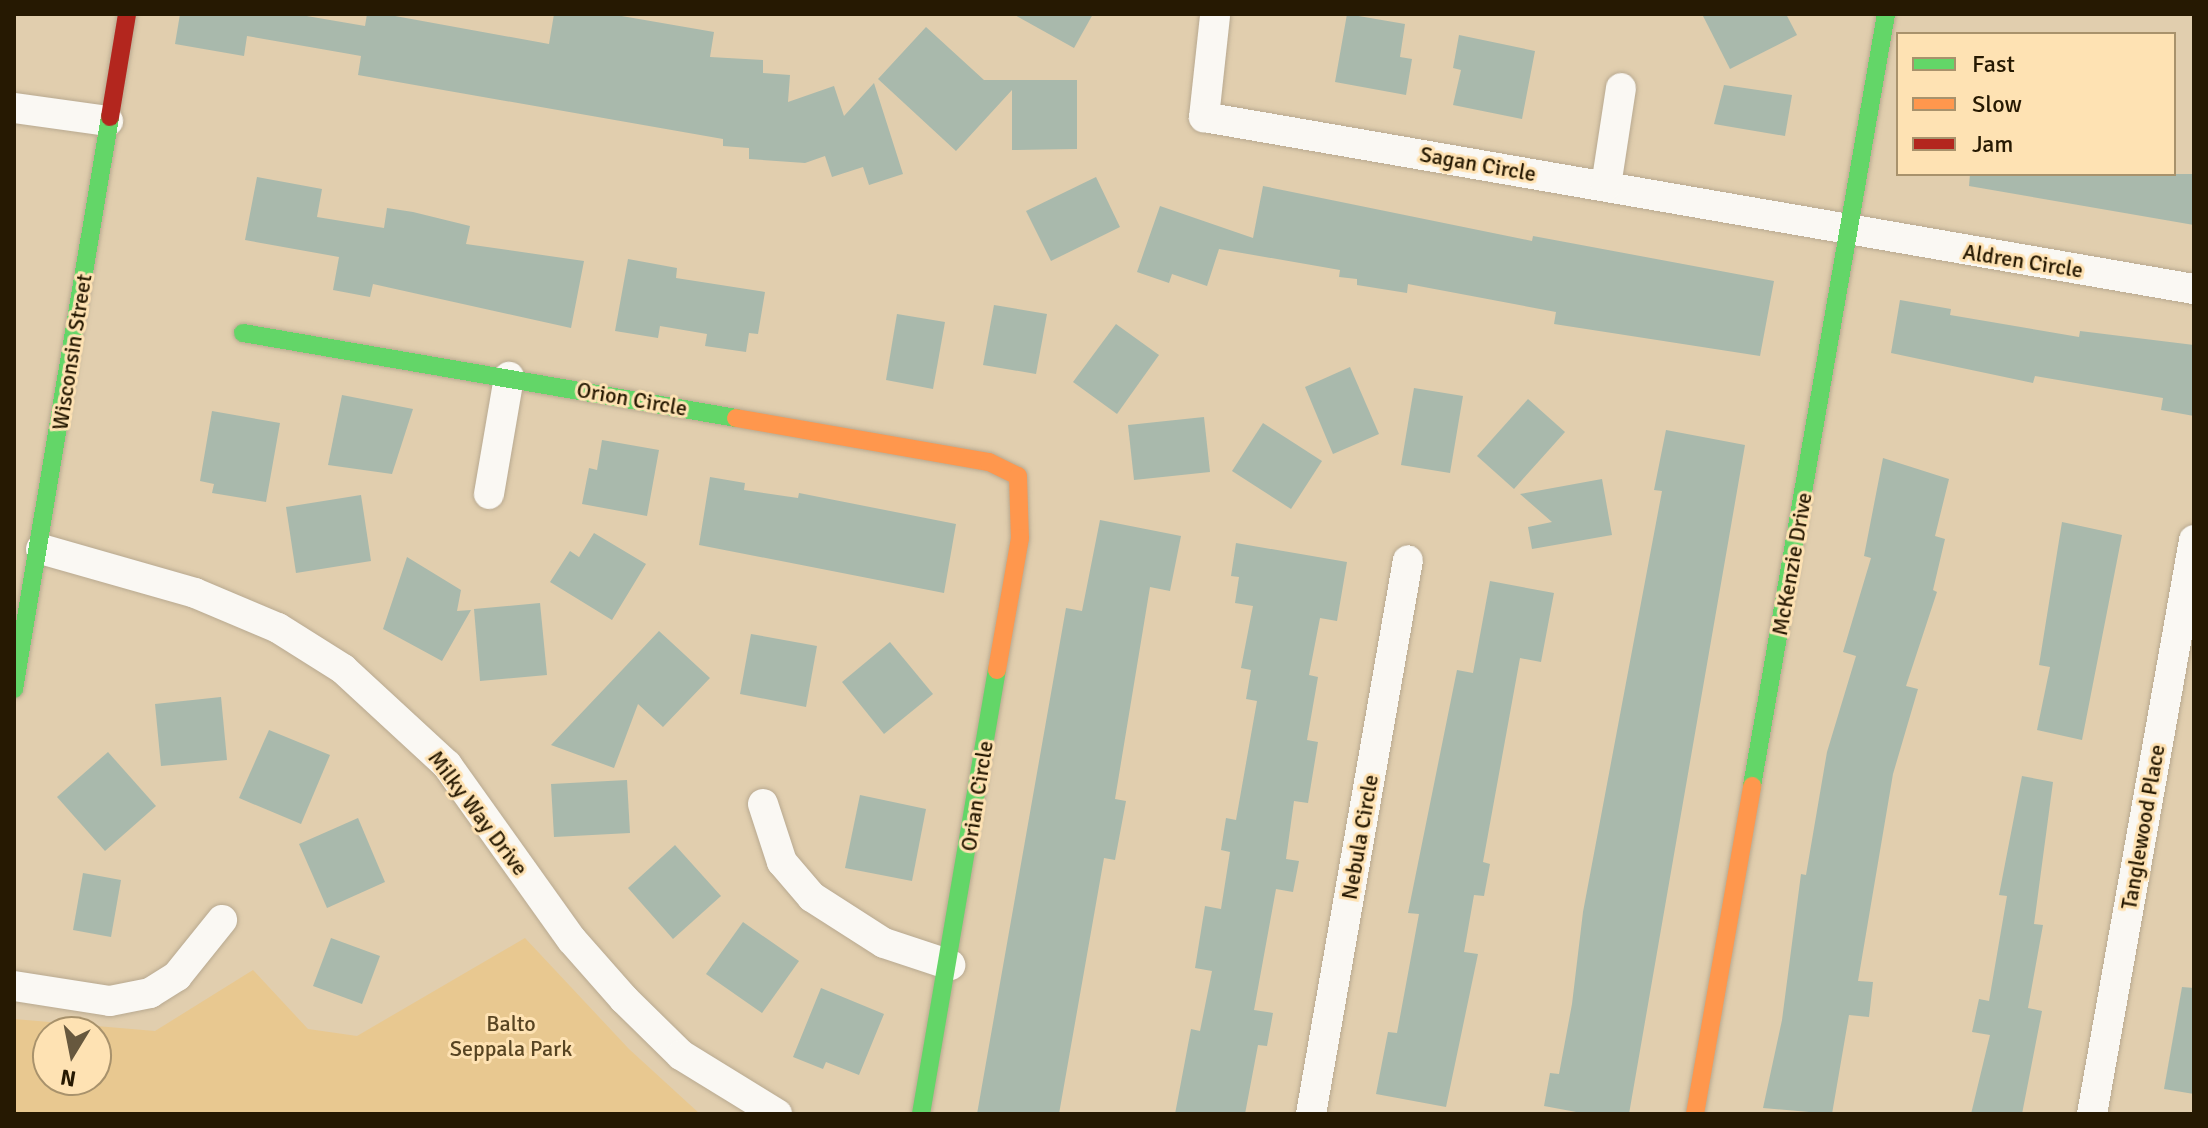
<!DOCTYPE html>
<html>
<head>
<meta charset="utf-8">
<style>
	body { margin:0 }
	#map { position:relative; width:2208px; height:1128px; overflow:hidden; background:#e1ceae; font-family:Signika,sans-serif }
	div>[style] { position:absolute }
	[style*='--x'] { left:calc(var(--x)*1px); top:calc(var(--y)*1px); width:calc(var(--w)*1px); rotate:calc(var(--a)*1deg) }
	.green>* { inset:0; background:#e8c890 }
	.building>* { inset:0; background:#a9b9ac }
	.roads { filter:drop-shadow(0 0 2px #b8a990) drop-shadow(0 0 2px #b8a990) }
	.street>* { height:30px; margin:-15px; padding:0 15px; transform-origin:15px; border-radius:15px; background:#faf8f3 }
	.fast>* { height:18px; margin:-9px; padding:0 9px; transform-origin:9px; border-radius:9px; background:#63d668 }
	.slow>* { height:18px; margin:-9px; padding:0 9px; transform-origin:9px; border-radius:9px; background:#ff974d }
	.jam>* { height:18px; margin:-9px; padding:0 9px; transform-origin:9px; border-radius:9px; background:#b3261e }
	span { translate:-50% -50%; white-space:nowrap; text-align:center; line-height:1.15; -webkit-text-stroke:6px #fee2b3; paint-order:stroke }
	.street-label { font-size:22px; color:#261902 }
	.park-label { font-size:22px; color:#574422 }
	.frame { position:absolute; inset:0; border:16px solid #261902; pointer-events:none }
	.legend { position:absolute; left:1896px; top:32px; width:280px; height:144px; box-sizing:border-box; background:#fee2b3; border:2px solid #a8926c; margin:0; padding:10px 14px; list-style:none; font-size:24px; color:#261902 }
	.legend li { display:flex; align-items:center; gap:16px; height:40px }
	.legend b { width:40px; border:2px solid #a8926c }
	.north { position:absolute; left:32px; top:1016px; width:80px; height:80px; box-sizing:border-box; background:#fee2b3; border:2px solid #a8926c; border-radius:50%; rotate:190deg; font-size:22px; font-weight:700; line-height:32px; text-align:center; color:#261902 }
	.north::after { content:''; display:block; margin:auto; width:28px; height:36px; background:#67583e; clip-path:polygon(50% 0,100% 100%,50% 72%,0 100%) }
</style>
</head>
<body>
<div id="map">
	<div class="green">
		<div style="clip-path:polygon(evenodd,525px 938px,629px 1049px,700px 1114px,14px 1114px,14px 1019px,155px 1031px,253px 970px,308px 1029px,357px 1036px,525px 938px,48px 1032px,96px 1032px,96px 1080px,48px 1080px,48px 1032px)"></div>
	</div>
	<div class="building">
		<div style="clip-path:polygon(180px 14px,295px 14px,365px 26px,367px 14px,384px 14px,549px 44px,554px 14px,610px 14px,714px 32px,710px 57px,763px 60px,763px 73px,790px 75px,788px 102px,834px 86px,844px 116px,874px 83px,903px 174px,869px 185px,863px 167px,832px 177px,825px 156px,805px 163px,749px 159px,749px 148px,723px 146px,723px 139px,358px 75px,361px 56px,247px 36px,244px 56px,175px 44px)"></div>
		<div style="clip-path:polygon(1013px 14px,1093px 14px,1074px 48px)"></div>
		<div style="clip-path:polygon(1347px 14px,1405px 24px,1400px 57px,1412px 59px,1406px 95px,1335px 82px)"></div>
		<div style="clip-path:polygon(1702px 14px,1786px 14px,1797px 35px,1730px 69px)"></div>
		<div style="clip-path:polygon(926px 27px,984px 80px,1077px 80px,1077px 149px,1012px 150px,1012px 90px,956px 151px,878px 79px)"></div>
		<div style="clip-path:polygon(1459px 35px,1535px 51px,1522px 119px,1453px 105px,1461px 70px,1453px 68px)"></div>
		<div style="clip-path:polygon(1724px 85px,1792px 95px,1785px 136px,1714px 124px)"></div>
		<div style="clip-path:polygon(1970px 174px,2194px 174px,2194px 225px,1969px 186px)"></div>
		<div style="clip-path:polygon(257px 177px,322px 189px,317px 217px,384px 228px,387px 208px,413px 212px,470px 226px,466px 244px,584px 261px,571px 328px,373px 284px,370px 297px,333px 290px,339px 257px,245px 240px)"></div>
		<div style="clip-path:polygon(1096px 177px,1120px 227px,1051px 261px,1026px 211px)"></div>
		<div style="clip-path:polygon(1263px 186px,1532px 241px,1533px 236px,1774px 281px,1760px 356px,1554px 324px,1556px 312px,1408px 284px,1407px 293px,1357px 285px,1357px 279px,1339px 277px,1340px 270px,1219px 249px,1207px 286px,1172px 274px,1169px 283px,1137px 272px,1160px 206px,1253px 238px)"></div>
		<div style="clip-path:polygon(628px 259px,677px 268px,676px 278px,765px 292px,758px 334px,749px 333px,746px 352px,705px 346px,707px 334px,660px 326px,658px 338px,615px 331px)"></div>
		<div style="clip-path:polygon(1900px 300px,1951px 309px,1950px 315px,2079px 337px,2080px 331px,2194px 345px,2194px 416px,2161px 410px,2163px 398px,2035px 376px,2033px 383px,1891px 353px)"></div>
		<div style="clip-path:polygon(994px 305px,1047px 314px,1036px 374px,983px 365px)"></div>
		<div style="clip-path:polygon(897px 314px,945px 322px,933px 389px,886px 380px)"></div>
		<div style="clip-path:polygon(1116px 324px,1159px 355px,1117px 414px,1073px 382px)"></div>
		<div style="clip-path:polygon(1350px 367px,1379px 434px,1333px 454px,1305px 387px)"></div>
		<div style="clip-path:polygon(1414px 388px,1463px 396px,1450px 473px,1401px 465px)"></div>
		<div style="clip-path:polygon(342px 395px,413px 409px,392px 474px,328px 465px)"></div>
		<div style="clip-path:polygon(1528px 399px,1565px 432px,1514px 489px,1477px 456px)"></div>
		<div style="clip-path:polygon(212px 411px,280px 423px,266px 502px,212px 493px,214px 484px,200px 481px)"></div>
		<div style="clip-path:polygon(1204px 417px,1210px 472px,1134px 480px,1128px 425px)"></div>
		<div style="clip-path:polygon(1263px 423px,1322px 461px,1291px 509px,1232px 471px)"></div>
		<div style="clip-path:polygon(1666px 430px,1745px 445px,1629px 1114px,1587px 1114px,1544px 1106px,1550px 1073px,1559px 1074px,1572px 1004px,1583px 912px,1662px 491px,1654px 490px)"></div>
		<div style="clip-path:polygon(602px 440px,659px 450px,647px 516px,582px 504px,589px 468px,597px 470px)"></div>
		<div style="clip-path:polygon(1883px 458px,1949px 479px,1935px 536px,1945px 539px,1933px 590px,1937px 592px,1906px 686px,1918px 689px,1893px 774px,1858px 981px,1873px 982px,1869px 1017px,1849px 1015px,1832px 1114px,1763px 1108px,1782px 1020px,1801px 874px,1806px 875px,1827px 752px,1856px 656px,1843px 652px,1871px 558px,1864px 556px)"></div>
		<div style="clip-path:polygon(710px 477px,745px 483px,744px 490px,798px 498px,799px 493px,956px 524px,944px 593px,699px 545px)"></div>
		<div style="clip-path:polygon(1602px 479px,1612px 535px,1532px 549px,1528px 527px,1552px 522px,1520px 494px)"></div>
		<div style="clip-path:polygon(361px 495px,371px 561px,296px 573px,286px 507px)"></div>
		<div style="clip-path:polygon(1100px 520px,1181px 536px,1170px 591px,1150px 587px,1115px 799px,1126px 801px,1115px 860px,1104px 858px,1059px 1114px,977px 1114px,1066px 608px,1082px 611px)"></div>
		<div style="clip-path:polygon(2062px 522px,2122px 535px,2082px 740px,2037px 730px,2050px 667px,2039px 665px)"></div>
		<div style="clip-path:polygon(594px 533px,646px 564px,612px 620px,550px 582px,570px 551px,579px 557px)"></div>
		<div style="clip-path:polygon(1236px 543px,1347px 562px,1337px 621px,1320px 618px,1309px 675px,1318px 677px,1307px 740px,1318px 742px,1308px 803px,1294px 801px,1286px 859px,1299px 861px,1293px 892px,1276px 889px,1254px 1010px,1273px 1013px,1267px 1046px,1258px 1045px,1245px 1114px,1175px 1114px,1191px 1029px,1200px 1031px,1212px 971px,1195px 968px,1205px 906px,1221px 909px,1230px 852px,1221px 850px,1226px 818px,1236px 820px,1257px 701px,1246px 699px,1251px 670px,1241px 668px,1253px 606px,1235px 603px,1239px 577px,1231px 576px)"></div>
		<div style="clip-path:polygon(407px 557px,461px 590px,457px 611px,471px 610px,442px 661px,383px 629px)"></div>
		<div style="clip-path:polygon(1490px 581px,1554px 593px,1541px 662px,1520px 658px,1483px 862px,1490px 864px,1484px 896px,1474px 895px,1464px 952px,1478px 954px,1446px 1107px,1376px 1094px,1388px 1032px,1397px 1033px,1419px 914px,1408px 913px,1457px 670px,1473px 673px)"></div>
		<div style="clip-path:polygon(540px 603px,547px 675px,480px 681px,474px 609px)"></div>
		<div style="clip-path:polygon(659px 631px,710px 678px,663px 727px,638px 704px,614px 768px,551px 745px)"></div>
		<div style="clip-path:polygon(751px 634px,817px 646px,806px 707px,740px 694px)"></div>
		<div style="clip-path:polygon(890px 642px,933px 694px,884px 734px,842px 682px)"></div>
		<div style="clip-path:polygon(221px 697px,227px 760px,161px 766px,155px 704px)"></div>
		<div style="clip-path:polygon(269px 730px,330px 755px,301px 824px,239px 798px)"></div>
		<div style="clip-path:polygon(108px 752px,156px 806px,105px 851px,57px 797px)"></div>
		<div style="clip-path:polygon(2022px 776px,2053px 782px,2034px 924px,2043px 925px,2028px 1008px,2042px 1011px,2022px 1114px,1971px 1114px,1990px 1035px,1972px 1032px,1979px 999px,1989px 1001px,2007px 896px,1999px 895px)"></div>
		<div style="clip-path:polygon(627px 780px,630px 833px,554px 837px,551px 784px)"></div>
		<div style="clip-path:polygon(860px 795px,926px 809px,912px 881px,845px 868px)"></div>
		<div style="clip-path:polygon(358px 818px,385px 882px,327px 908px,299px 844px)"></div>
		<div style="clip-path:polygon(675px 845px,721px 896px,673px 939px,628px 888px)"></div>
		<div style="clip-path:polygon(83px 873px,121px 880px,111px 937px,73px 930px)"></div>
		<div style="clip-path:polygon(743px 922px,799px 961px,762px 1013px,706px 974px)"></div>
		<div style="clip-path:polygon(331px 938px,380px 956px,362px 1004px,313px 986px)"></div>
		<div style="clip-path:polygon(2182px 987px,2194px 988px,2194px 1094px,2164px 1089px)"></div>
		<div style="clip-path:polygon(821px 988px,884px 1014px,859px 1075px,826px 1062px,823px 1069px,793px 1057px)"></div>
	</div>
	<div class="roads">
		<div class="street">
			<div style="--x:1215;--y:16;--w:102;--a:96.2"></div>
			<div style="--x:1204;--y:117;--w:1005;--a:9.86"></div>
			<div style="--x:14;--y:108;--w:95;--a:7.9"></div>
			<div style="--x:1606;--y:186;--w:99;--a:-81.3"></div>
			<div style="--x:489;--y:494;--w:119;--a:-80.3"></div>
			<div style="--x:41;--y:549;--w:160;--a:15.9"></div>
			<div style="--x:195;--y:593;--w:90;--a:22.9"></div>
			<div style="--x:278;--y:628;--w:77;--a:32.2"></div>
			<div style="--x:343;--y:669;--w:142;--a:42.7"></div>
			<div style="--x:447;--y:765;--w:215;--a:54.5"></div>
			<div style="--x:572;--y:940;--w:79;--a:48.6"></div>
			<div style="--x:624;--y:999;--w:80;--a:44.5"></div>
			<div style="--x:681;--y:1055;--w:113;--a:31.6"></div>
			<div style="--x:763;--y:804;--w:61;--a:71.9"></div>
			<div style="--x:782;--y:862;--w:46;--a:49.4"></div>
			<div style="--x:812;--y:897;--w:85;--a:32.6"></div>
			<div style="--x:884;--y:943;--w:70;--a:18.4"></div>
			<div style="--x:14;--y:986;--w:97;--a:8.9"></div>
			<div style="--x:110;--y:1001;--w:41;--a:-11.3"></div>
			<div style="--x:150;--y:993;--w:32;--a:-32"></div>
			<div style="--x:177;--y:976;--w:72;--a:-51.2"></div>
			<div style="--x:1311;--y:1114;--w:562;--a:-80.07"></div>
			<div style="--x:2092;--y:1114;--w:583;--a:-79.92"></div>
		</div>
		<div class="fast">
			<div style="--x:243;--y:333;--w:500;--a:9.78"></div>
			<div style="--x:14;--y:689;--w:580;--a:-80.47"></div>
			<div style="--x:1752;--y:786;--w:784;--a:-80.15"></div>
			<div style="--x:921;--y:1114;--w:450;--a:-80.3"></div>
		</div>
		<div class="slow">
			<div style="--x:736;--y:418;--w:257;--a:9.9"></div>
			<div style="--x:989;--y:462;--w:32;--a:26"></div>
			<div style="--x:1018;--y:476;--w:62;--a:88.2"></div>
			<div style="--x:1020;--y:538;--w:134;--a:99.9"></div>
			<div style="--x:1695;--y:1114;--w:333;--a:-80.1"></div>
		</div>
		<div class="jam">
			<div style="--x:110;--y:117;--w:104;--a:-80.6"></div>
		</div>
	</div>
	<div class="street-label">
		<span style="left:1478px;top:164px;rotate:10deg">Sagan Circle</span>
		<span style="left:2023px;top:261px;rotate:9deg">Aldren Circle</span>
		<span style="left:72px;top:352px;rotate:-81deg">Wisconsin Street</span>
		<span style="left:632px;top:399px;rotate:10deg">Orion Circle</span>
		<span style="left:1792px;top:564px;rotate:-80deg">McKenzie Drive</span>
		<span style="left:977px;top:796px;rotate:-81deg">Orian Circle</span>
		<span style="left:478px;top:813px;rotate:53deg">Milky Way Drive</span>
		<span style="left:2143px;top:827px;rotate:-80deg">Tanglewood Place</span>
		<span style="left:1360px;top:837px;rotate:-80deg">Nebula Circle</span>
	</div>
	<div class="park-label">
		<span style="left:511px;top:1036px">Balto<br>Seppala Park</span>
	</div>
	<div class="frame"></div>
	<ul class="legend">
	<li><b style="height:10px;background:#63d668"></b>Fast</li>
	<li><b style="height:10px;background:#ff974d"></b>Slow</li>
	<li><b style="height:10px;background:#b3261e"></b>Jam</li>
	</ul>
	<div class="north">N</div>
</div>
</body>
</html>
